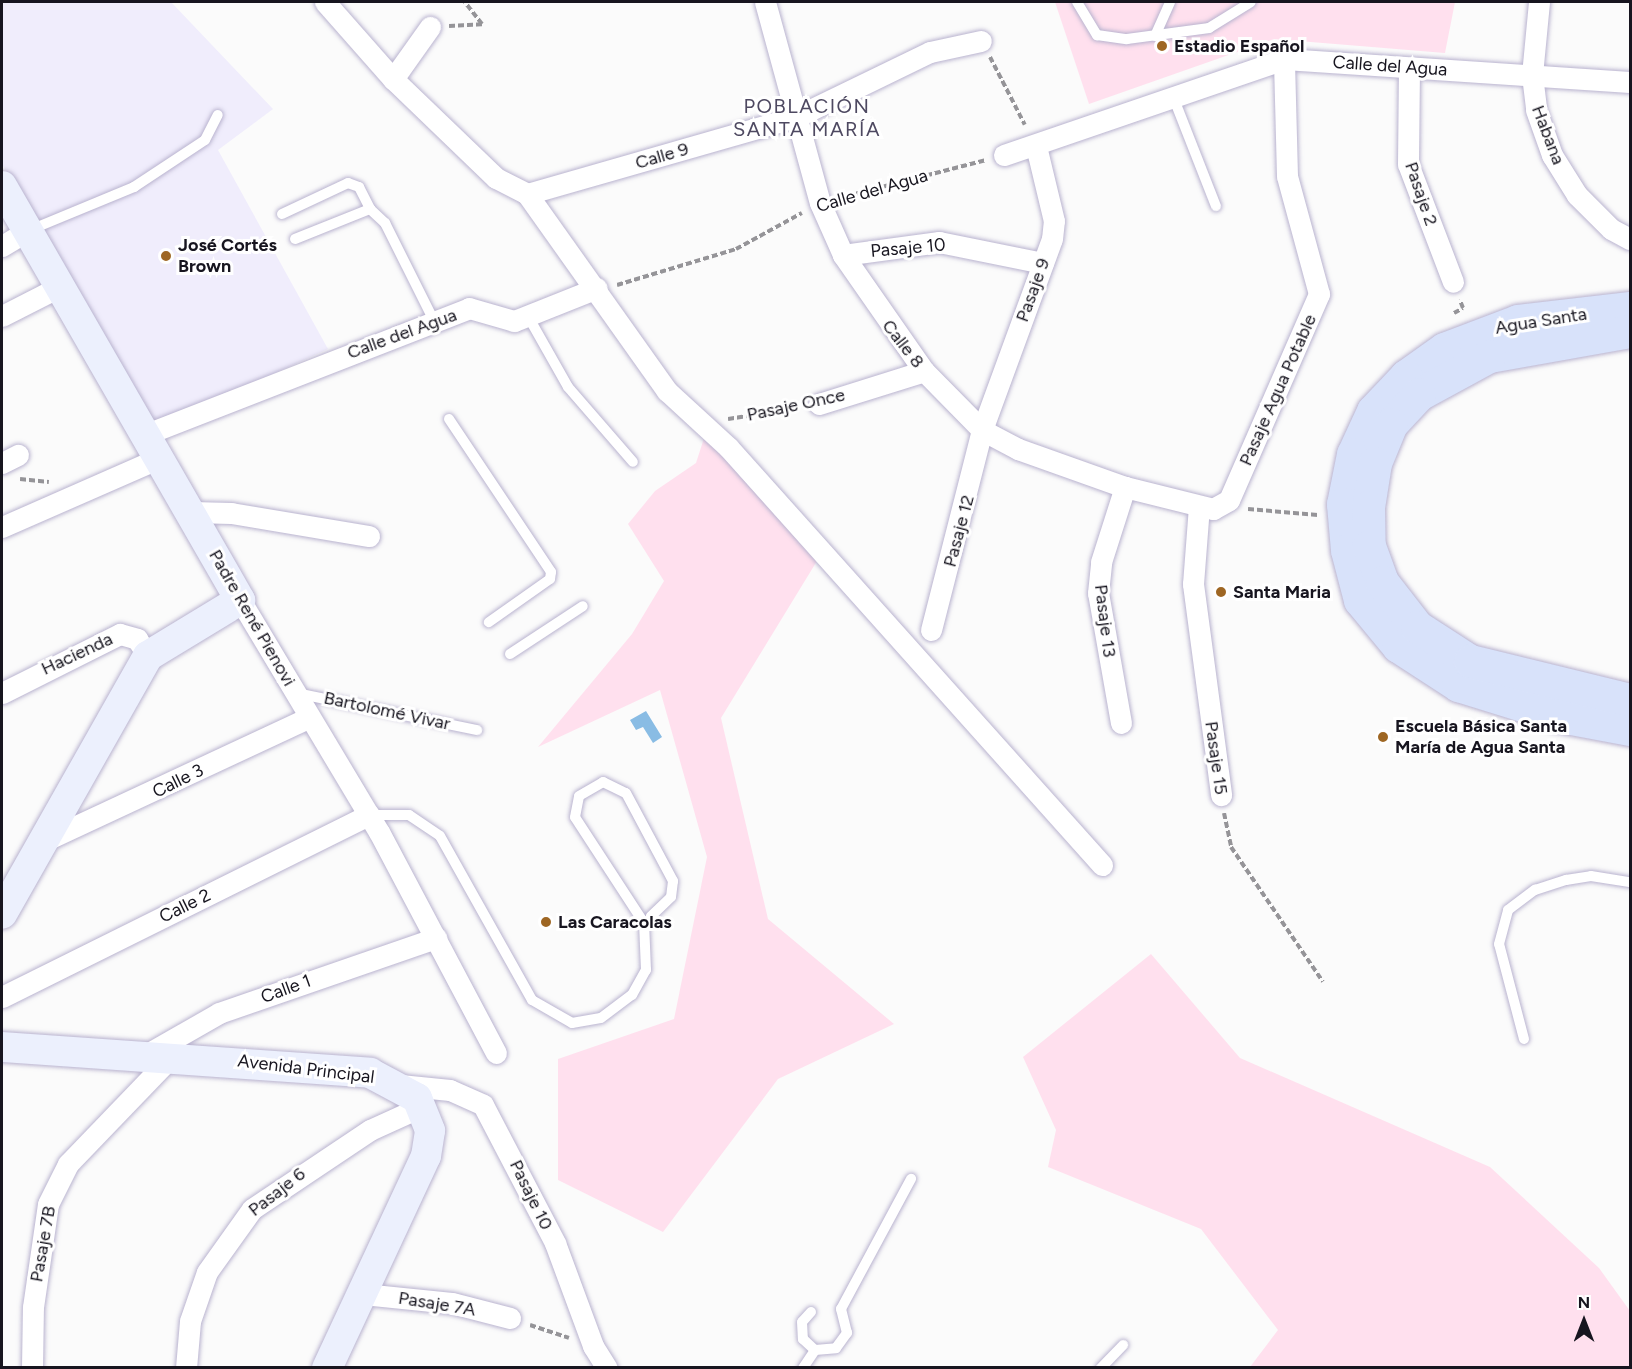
<!DOCTYPE html>
<html>
<head>
<meta charset="utf-8">
<style>
	body { margin:0 }
	#map { position:relative; width:1632px; height:1369px; overflow:hidden; background:#fbfbfb; font-family:Figtree,sans-serif }
	div>[style] { position:absolute }
	[style*='--x'] { left:calc(var(--x)*1px); top:calc(var(--y)*1px); width:calc(var(--w)*1px); rotate:calc(var(--a)*1deg) }
	.built>* { inset:0; background:#f0edfc }
	.green>* { inset:0; background:#ffe0ee }
	.water>* { inset:0; background:#89bce4 }
	.path>* { height:4px; margin-top:-2px; transform-origin:0; background:repeating-linear-gradient(90deg,#959498 0 6px,transparent 0 9px) }
	.roads { filter:drop-shadow(0 0 2px #b9b3cf) drop-shadow(0 0 2px #b9b3cf) }
	.lane>* { height:10px; margin:-5px; padding:0 5px; transform-origin:5px; border-radius:5px; background:#fff }
	.street>* { height:21px; margin:-10.5px; padding:0 10.5px; transform-origin:10.5px; border-radius:10.5px; background:#fff }
	.secondary>* { height:30px; margin:-15px; padding:0 15px; transform-origin:15px; border-radius:15px; background:#ecf0fd }
	.primary>* { height:33px; margin:-16.5px; padding:0 16.5px; transform-origin:16.5px; border-radius:16.5px; background:#d8e2fa }
	.dots>* { width:16px; height:16px; translate:-50% -50%; box-sizing:border-box; border:3px solid #fff; border-radius:50% }
	span { translate:-50% -50%; white-space:nowrap; text-align:center; line-height:1.15; -webkit-text-stroke:6px #fff; paint-order:stroke }
	.poi-label { font-size:18px; color:#17151f; font-weight:700 }
	.left { translate:0 -50%; text-align:left }
	.street-label { font-size:18px; color:#17151f }
	.neighbourhood-label { font-size:20px; color:#4e4961; letter-spacing:1.5px }
	.frame { position:absolute; inset:0; border:3px solid #17151f; pointer-events:none }
	.north { position:absolute; left:1554px; top:1291px; width:60px; height:60px; -webkit-text-stroke:4px #fff; paint-order:stroke; rotate:0deg; font-size:16px; font-weight:700; line-height:24px; text-align:center; color:#17151f }
	.north::after { content:''; display:block; margin:auto; width:21px; height:27px; background:#17151f; clip-path:polygon(50% 0,100% 100%,50% 72%,0 100%) }
</style>
</head>
<body>
<div id="map">
	<div class="built">
		<div style="clip-path:polygon(2px 2px,171px 2px,273px 109px,218px 150px,328px 349px,153px 428px,2px 164px)"></div>
	</div>
	<div class="green">
		<div style="clip-path:polygon(1055px 2px,1455px 2px,1445px 53px,1274px 39px,1089px 104px)"></div>
		<div style="clip-path:polygon(706px 432px,817px 561px,721px 718px,768px 919px,894px 1024px,778px 1079px,663px 1232px,558px 1180px,558px 1059px,674px 1019px,707px 857px,660px 690px,538px 747px,632px 634px,664px 581px,628px 524px,655px 491px,696px 463px)"></div>
		<div style="clip-path:polygon(1151px 954px,1240px 1058px,1490px 1167px,1599px 1268px,1630px 1311px,1630px 1367px,1250px 1367px,1278px 1330px,1201px 1229px,1048px 1167px,1056px 1130px,1023px 1057px)"></div>
	</div>
	<div class="water">
		<div style="clip-path:polygon(646px 711px,662px 737px,653px 743px,643px 727px,636px 730px,630px 720px)"></div>
	</div>
	<div class="path">
		<div style="--x:449;--y:26;--w:33;--a:-3"></div>
		<div style="--x:482;--y:24;--w:28;--a:-128"></div>
		<div style="--x:990;--y:57;--w:76;--a:62.8"></div>
		<div style="--x:839;--y:198;--w:152;--a:-14.5"></div>
		<div style="--x:617;--y:285;--w:124;--a:-16.8"></div>
		<div style="--x:736;--y:249;--w:75;--a:-28.6"></div>
		<div style="--x:1454;--y:313;--w:10;--a:-29"></div>
		<div style="--x:1463;--y:308;--w:9;--a:-111"></div>
		<div style="--x:728;--y:419;--w:71;--a:-8.9"></div>
		<div style="--x:20;--y:479;--w:29;--a:6"></div>
		<div style="--x:1248;--y:509;--w:70;--a:4.9"></div>
		<div style="--x:1224;--y:813;--w:35;--a:78"></div>
		<div style="--x:1231;--y:847;--w:163;--a:55.7"></div>
		<div style="--x:530;--y:1325;--w:41;--a:18.4"></div>
	</div>
	<div class="roads">
		<div class="lane">
			<div style="--x:1077;--y:2;--w:39;--a:59"></div>
			<div style="--x:1097;--y:35;--w:30;--a:8"></div>
			<div style="--x:1127;--y:39;--w:83;--a:-7.6"></div>
			<div style="--x:1209;--y:28;--w:49;--a:-31.8"></div>
			<div style="--x:1155;--y:36;--w:37;--a:-66"></div>
			<div style="--x:1174;--y:99;--w:115;--a:68.6"></div>
			<div style="--x:282;--y:214;--w:73;--a:-25.2"></div>
			<div style="--x:348;--y:183;--w:12;--a:20"></div>
			<div style="--x:359;--y:187;--w:25;--a:63"></div>
			<div style="--x:30;--y:230;--w:113;--a:-22.5"></div>
			<div style="--x:134;--y:187;--w:85;--a:-33.5"></div>
			<div style="--x:205;--y:140;--w:28;--a:-63"></div>
			<div style="--x:295;--y:239;--w:81;--a:-21.8"></div>
			<div style="--x:370;--y:209;--w:21;--a:43"></div>
			<div style="--x:385;--y:223;--w:112;--a:63.4"></div>
			<div style="--x:529;--y:318;--w:79;--a:60.5"></div>
			<div style="--x:568;--y:387;--w:99;--a:49.1"></div>
			<div style="--x:449;--y:419;--w:184;--a:56.3"></div>
			<div style="--x:551;--y:572;--w:7;--a:98"></div>
			<div style="--x:550;--y:579;--w:75;--a:144.8"></div>
			<div style="--x:510;--y:654;--w:87;--a:-33.3"></div>
			<div style="--x:296;--y:693;--w:185;--a:11.6"></div>
			<div style="--x:369;--y:815;--w:40;--a:0"></div>
			<div style="--x:409;--y:815;--w:37;--a:34"></div>
			<div style="--x:440;--y:836;--w:188;--a:60.7"></div>
			<div style="--x:532;--y:1000;--w:46;--a:29.9"></div>
			<div style="--x:572;--y:1023;--w:29;--a:-10"></div>
			<div style="--x:601;--y:1018;--w:39;--a:-37"></div>
			<div style="--x:632;--y:995;--w:29;--a:-61"></div>
			<div style="--x:646;--y:970;--w:47;--a:-92.4"></div>
			<div style="--x:644;--y:923;--w:126;--a:-123.1"></div>
			<div style="--x:575;--y:817;--w:21;--a:-79"></div>
			<div style="--x:579;--y:796;--w:28;--a:-30"></div>
			<div style="--x:603;--y:782;--w:25;--a:26"></div>
			<div style="--x:626;--y:793;--w:100;--a:61.9"></div>
			<div style="--x:673;--y:881;--w:16;--a:97"></div>
			<div style="--x:671;--y:897;--w:28;--a:136"></div>
			<div style="--x:1524;--y:1039;--w:98;--a:-104.7"></div>
			<div style="--x:1499;--y:944;--w:35;--a:-75"></div>
			<div style="--x:1508;--y:910;--w:34;--a:-37"></div>
			<div style="--x:1535;--y:890;--w:33;--a:-18"></div>
			<div style="--x:1566;--y:880;--w:25;--a:-9"></div>
			<div style="--x:1591;--y:876;--w:39;--a:9"></div>
			<div style="--x:811;--y:1312;--w:13;--a:132"></div>
			<div style="--x:802;--y:1322;--w:17;--a:87"></div>
			<div style="--x:803;--y:1339;--w:16;--a:43"></div>
			<div style="--x:803;--y:1368;--w:22;--a:-56"></div>
			<div style="--x:815;--y:1350;--w:21;--a:-5"></div>
			<div style="--x:836;--y:1348;--w:19;--a:-54"></div>
			<div style="--x:847;--y:1333;--w:25;--a:-104"></div>
			<div style="--x:841;--y:1309;--w:148;--a:-61.7"></div>
			<div style="--x:1101;--y:1368;--w:32;--a:-46"></div>
		</div>
		<div class="street">
			<div style="--x:325;--y:2;--w:103;--a:48.6"></div>
			<div style="--x:393;--y:79;--w:143;--a:43.9"></div>
			<div style="--x:496;--y:178;--w:35;--a:27"></div>
			<div style="--x:527;--y:194;--w:280;--a:-16"></div>
			<div style="--x:796;--y:117;--w:149;--a:-25.9"></div>
			<div style="--x:930;--y:52;--w:52;--a:-12.2"></div>
			<div style="--x:765;--y:2;--w:208;--a:74.7"></div>
			<div style="--x:820;--y:203;--w:57;--a:66.1"></div>
			<div style="--x:843;--y:255;--w:141;--a:55.1"></div>
			<div style="--x:924;--y:371;--w:83;--a:45.5"></div>
			<div style="--x:982;--y:430;--w:41;--a:27.8"></div>
			<div style="--x:1018;--y:449;--w:114;--a:19.6"></div>
			<div style="--x:1125;--y:487;--w:91;--a:14"></div>
			<div style="--x:1213;--y:509;--w:18;--a:-29"></div>
			<div style="--x:1229;--y:500;--w:225;--a:-66.4"></div>
			<div style="--x:1319;--y:294;--w:122;--a:-105.2"></div>
			<div style="--x:1287;--y:176;--w:117;--a:-91.5"></div>
			<div style="--x:1539;--y:2;--w:73;--a:95.5"></div>
			<div style="--x:1532;--y:75;--w:35;--a:83"></div>
			<div style="--x:1536;--y:110;--w:48;--a:70.4"></div>
			<div style="--x:1552;--y:155;--w:47;--a:58"></div>
			<div style="--x:1577;--y:195;--w:48;--a:45"></div>
			<div style="--x:1611;--y:229;--w:21;--a:28"></div>
			<div style="--x:1409;--y:68;--w:96;--a:90.6"></div>
			<div style="--x:1408;--y:164;--w:126;--a:69.1"></div>
			<div style="--x:393;--y:79;--w:64;--a:-54.6"></div>
			<div style="--x:1004;--y:155;--w:296;--a:-18.9"></div>
			<div style="--x:1284;--y:59;--w:347;--a:3.8"></div>
			<div style="--x:527;--y:194;--w:242;--a:54.6"></div>
			<div style="--x:667;--y:391;--w:83;--a:42.6"></div>
			<div style="--x:728;--y:447;--w:561;--a:48.18"></div>
			<div style="--x:2;--y:246;--w:29;--a:-31"></div>
			<div style="--x:843;--y:255;--w:97;--a:-7.7"></div>
			<div style="--x:939;--y:242;--w:106;--a:11.4"></div>
			<div style="--x:2;--y:316;--w:64;--a:-27"></div>
			<div style="--x:819;--y:404;--w:110;--a:-17.4"></div>
			<div style="--x:144;--y:435;--w:349;--a:-21.3"></div>
			<div style="--x:469;--y:308;--w:47;--a:16.1"></div>
			<div style="--x:514;--y:321;--w:89;--a:-21.7"></div>
			<div style="--x:2;--y:463;--w:18;--a:-27"></div>
			<div style="--x:1199;--y:506;--w:78;--a:94.4"></div>
			<div style="--x:1193;--y:584;--w:213;--a:82.4"></div>
			<div style="--x:191;--y:512;--w:40;--a:1.4"></div>
			<div style="--x:231;--y:513;--w:140;--a:9.5"></div>
			<div style="--x:2;--y:527;--w:169;--a:-23.7"></div>
			<div style="--x:240;--y:600;--w:270;--a:59.1"></div>
			<div style="--x:379;--y:832;--w:250;--a:62.1"></div>
			<div style="--x:931;--y:630;--w:206;--a:-75.7"></div>
			<div style="--x:982;--y:430;--w:203;--a:-69.9"></div>
			<div style="--x:1052;--y:239;--w:18;--a:-84"></div>
			<div style="--x:1054;--y:221;--w:77;--a:-103.5"></div>
			<div style="--x:2;--y:693;--w:132;--a:-26.6"></div>
			<div style="--x:120;--y:634;--w:18;--a:16"></div>
			<div style="--x:137;--y:639;--w:20;--a:57"></div>
			<div style="--x:1121;--y:723;--w:132;--a:-100"></div>
			<div style="--x:1098;--y:593;--w:31;--a:-84"></div>
			<div style="--x:1101;--y:562;--w:79;--a:-72.3"></div>
			<div style="--x:44;--y:841;--w:293;--a:-25"></div>
			<div style="--x:2;--y:997;--w:410;--a:-26.4"></div>
			<div style="--x:144;--y:1056;--w:86;--a:-29.8"></div>
			<div style="--x:219;--y:1013;--w:230;--a:-19.1"></div>
			<div style="--x:400;--y:1085;--w:50;--a:5.7"></div>
			<div style="--x:450;--y:1090;--w:36;--a:24"></div>
			<div style="--x:483;--y:1105;--w:156;--a:62.4"></div>
			<div style="--x:555;--y:1243;--w:110;--a:69.7"></div>
			<div style="--x:593;--y:1346;--w:26;--a:58"></div>
			<div style="--x:363;--y:1294;--w:89;--a:5.8"></div>
			<div style="--x:452;--y:1303;--w:60;--a:14.5"></div>
			<div style="--x:32;--y:1368;--w:61;--a:-89.1"></div>
			<div style="--x:33;--y:1307;--w:104;--a:-81.7"></div>
			<div style="--x:48;--y:1204;--w:45;--a:-63.4"></div>
			<div style="--x:68;--y:1164;--w:149;--a:-46.1"></div>
			<div style="--x:186;--y:1368;--w:47;--a:-85.1"></div>
			<div style="--x:190;--y:1321;--w:52;--a:-70.9"></div>
			<div style="--x:207;--y:1272;--w:77;--a:-54.5"></div>
			<div style="--x:252;--y:1209;--w:142;--a:-33.8"></div>
			<div style="--x:370;--y:1130;--w:58;--a:-24.4"></div>
		</div>
		<div class="secondary">
			<div style="--x:2;--y:186;--w:478;--a:60.1"></div>
			<div style="--x:240;--y:600;--w:108;--a:148.7"></div>
			<div style="--x:148;--y:656;--w:296;--a:119.5"></div>
			<div style="--x:2;--y:1047;--w:369;--a:4"></div>
			<div style="--x:370;--y:1073;--w:53;--a:28"></div>
			<div style="--x:417;--y:1098;--w:35;--a:68"></div>
			<div style="--x:430;--y:1131;--w:25;--a:99"></div>
			<div style="--x:426;--y:1156;--w:234;--a:115"></div>
		</div>
		<div class="primary">
			<div style="--x:1630;--y:308;--w:113;--a:173.4"></div>
			<div style="--x:1518;--y:321;--w:79;--a:159.3"></div>
			<div style="--x:1444;--y:349;--w:47;--a:144.6"></div>
			<div style="--x:1406;--y:376;--w:48;--a:133.3"></div>
			<div style="--x:1373;--y:411;--w:47;--a:114.9"></div>
			<div style="--x:1353;--y:454;--w:51;--a:101.3"></div>
			<div style="--x:1343;--y:504;--w:46;--a:85"></div>
			<div style="--x:1347;--y:550;--w:52;--a:75.4"></div>
			<div style="--x:1360;--y:600;--w:60;--a:50.4"></div>
			<div style="--x:1398;--y:646;--w:72;--a:33"></div>
			<div style="--x:1458;--y:685;--w:102;--a:17.2"></div>
			<div style="--x:1555;--y:715;--w:76;--a:10.6"></div>
			<div style="--x:1630;--y:331;--w:143;--a:169.9"></div>
			<div style="--x:1489;--y:356;--w:80;--a:151.5"></div>
			<div style="--x:1419;--y:394;--w:41;--a:133"></div>
			<div style="--x:1391;--y:424;--w:42;--a:112.3"></div>
			<div style="--x:1375;--y:463;--w:45;--a:99"></div>
			<div style="--x:1368;--y:507;--w:39;--a:89"></div>
			<div style="--x:1369;--y:546;--w:38;--a:70"></div>
			<div style="--x:1382;--y:582;--w:57;--a:52.1"></div>
			<div style="--x:1417;--y:627;--w:63;--a:32.7"></div>
			<div style="--x:1470;--y:661;--w:165;--a:13.7"></div>
		</div>
	</div>
	<div class="dots">
		<div style="left:1162px;top:46px;background:#9e6623"></div>
		<div style="left:166px;top:256px;background:#9e6623"></div>
		<div style="left:1221px;top:592px;background:#9e6623"></div>
		<div style="left:1383px;top:737px;background:#9e6623"></div>
		<div style="left:546px;top:922px;background:#9e6623"></div>
	</div>
	<div class="poi-label">
		<span class="left" style="left:1174px;top:46px">Estadio Español</span>
		<span class="left" style="left:178px;top:256px">José Cortés<br>Brown</span>
		<span class="left" style="left:1233px;top:592px">Santa Maria</span>
		<span class="left" style="left:1395px;top:737px">Escuela Básica Santa<br>María de Agua Santa</span>
		<span class="left" style="left:558px;top:922px">Las Caracolas</span>
	</div>
	<div class="street-label">
		<span style="left:1390px;top:66px;rotate:4deg">Calle del Agua</span>
		<span style="left:1548px;top:135px;rotate:69deg">Habana</span>
		<span style="left:662px;top:156px;rotate:-16deg">Calle 9</span>
		<span style="left:872px;top:191px;rotate:-16deg">Calle del Agua</span>
		<span style="left:1421px;top:194px;rotate:71deg">Pasaje 2</span>
		<span style="left:908px;top:248px;rotate:-5deg">Pasaje 10</span>
		<span style="left:1033px;top:290px;rotate:-70deg">Pasaje 9</span>
		<span style="left:1541px;top:321px;rotate:-9deg">Agua Santa</span>
		<span style="left:402px;top:334px;rotate:-20deg">Calle del Agua</span>
		<span style="left:903px;top:344px;rotate:52deg">Calle 8</span>
		<span style="left:1278px;top:390px;rotate:-66deg">Pasaje Agua Potable</span>
		<span style="left:796px;top:405px;rotate:-12deg">Pasaje Once</span>
		<span style="left:959px;top:531px;rotate:-75deg">Pasaje 12</span>
		<span style="left:252px;top:618px;rotate:60deg">Padre René Pienovi</span>
		<span style="left:1105px;top:621px;rotate:83deg">Pasaje 13</span>
		<span style="left:77px;top:654px;rotate:-25deg">Hacienda</span>
		<span style="left:387px;top:711px;rotate:12deg">Bartolomé Vivar</span>
		<span style="left:1216px;top:758px;rotate:82deg">Pasaje 15</span>
		<span style="left:178px;top:781px;rotate:-26deg">Calle 3</span>
		<span style="left:185px;top:906px;rotate:-26deg">Calle 2</span>
		<span style="left:286px;top:989px;rotate:-20deg">Calle 1</span>
		<span style="left:306px;top:1069px;rotate:7deg">Avenida Principal</span>
		<span style="left:277px;top:1192px;rotate:-38deg">Pasaje 6</span>
		<span style="left:531px;top:1195px;rotate:64deg">Pasaje 10</span>
		<span style="left:43px;top:1244px;rotate:-80deg">Pasaje 7B</span>
		<span style="left:437px;top:1304px;rotate:9deg">Pasaje 7A</span>
	</div>
	<div class="neighbourhood-label">
		<span style="left:807px;top:118px">POBLACIÓN<br>SANTA MARÍA</span>
	</div>
	<div class="frame"></div>
	<div class="north">N</div>
</div>
</body>
</html>
